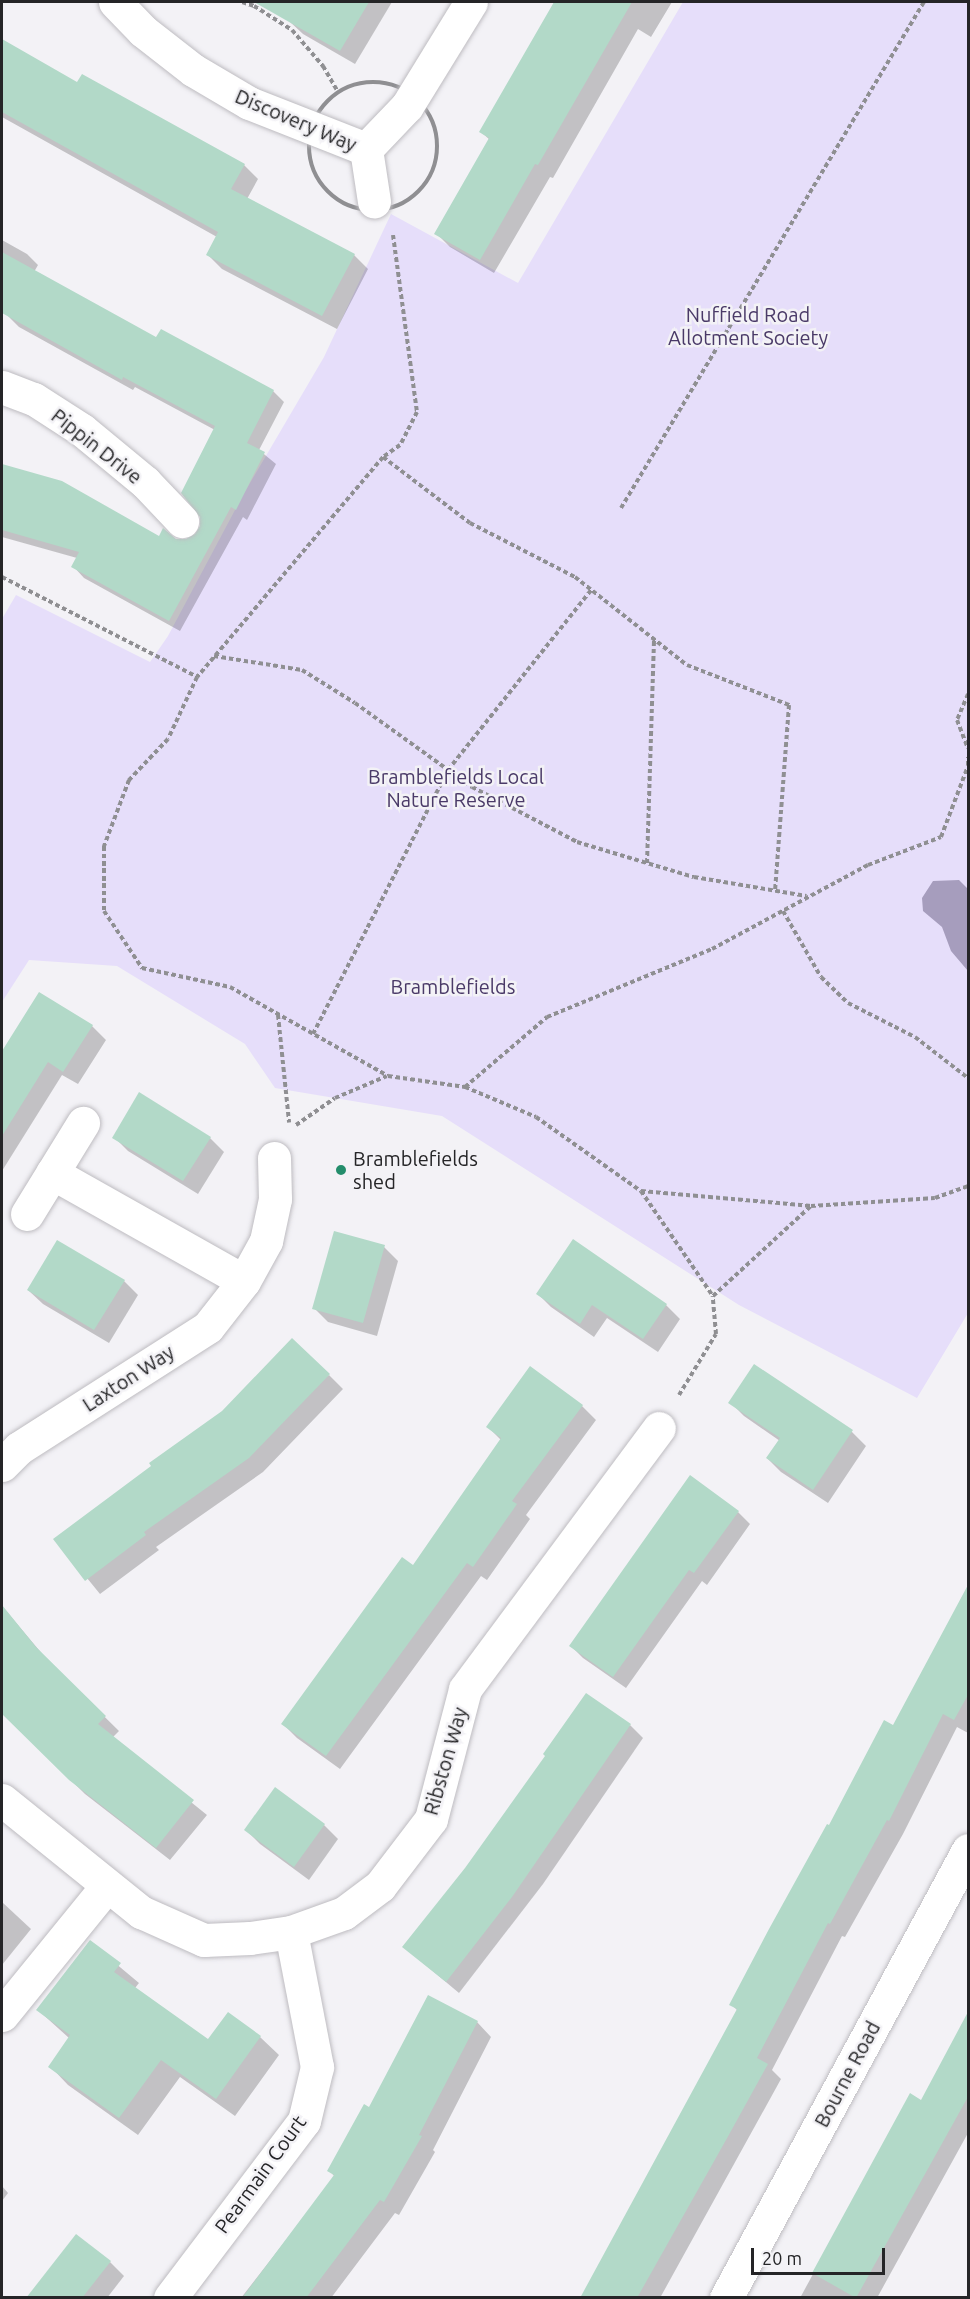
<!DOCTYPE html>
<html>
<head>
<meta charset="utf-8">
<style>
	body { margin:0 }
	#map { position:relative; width:970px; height:2299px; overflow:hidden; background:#f3f2f6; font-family:Ubuntu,sans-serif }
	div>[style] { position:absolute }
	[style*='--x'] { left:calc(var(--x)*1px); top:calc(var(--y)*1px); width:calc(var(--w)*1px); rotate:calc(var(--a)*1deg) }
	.green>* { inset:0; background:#e6defa }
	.water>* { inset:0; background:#a69dbd }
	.shadow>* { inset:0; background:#0003 }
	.building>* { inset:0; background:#b2d9c8 }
	.path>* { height:4px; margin-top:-2px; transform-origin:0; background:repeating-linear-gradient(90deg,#8f8f92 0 4.5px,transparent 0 7.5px) }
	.path>.ring { margin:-2px; padding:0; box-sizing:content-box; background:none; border:4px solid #8f8f92; border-radius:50% }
	.roads { filter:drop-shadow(0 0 2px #bebcc1) drop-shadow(0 0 2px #bebcc1) }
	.street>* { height:33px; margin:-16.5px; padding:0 16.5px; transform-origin:16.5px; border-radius:16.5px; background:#fff }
	.dots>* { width:16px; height:16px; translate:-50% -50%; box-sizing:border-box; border:3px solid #f3f2f6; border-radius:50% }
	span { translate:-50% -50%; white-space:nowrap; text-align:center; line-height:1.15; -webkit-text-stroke:5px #f3f2f6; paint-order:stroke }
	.street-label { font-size:20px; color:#252527 }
	.park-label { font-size:20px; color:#4a3a68 }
	.poi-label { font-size:20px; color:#252527 }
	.left { translate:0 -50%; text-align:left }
	.frame { position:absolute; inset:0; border:3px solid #252527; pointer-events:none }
	.scale { position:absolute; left:751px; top:2248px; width:134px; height:27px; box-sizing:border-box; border:3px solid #252527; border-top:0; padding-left:8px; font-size:18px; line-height:21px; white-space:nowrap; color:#252527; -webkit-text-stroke:4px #f3f2f6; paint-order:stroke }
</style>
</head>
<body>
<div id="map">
	<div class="green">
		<div style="clip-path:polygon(683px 2px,968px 2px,968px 1313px,917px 1398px,739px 1305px,442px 1116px,275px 1088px,245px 1044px,117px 966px,29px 960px,2px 1002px,2px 619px,16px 595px,150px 662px,168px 636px,243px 495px,324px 357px,391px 214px,518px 283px)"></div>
	</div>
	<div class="water">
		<div style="clip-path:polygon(959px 880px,968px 889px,968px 971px,951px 951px,942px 927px,923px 911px,922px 898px,933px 881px)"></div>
	</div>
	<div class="shadow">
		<div style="clip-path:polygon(299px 2px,392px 2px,355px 64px,303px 34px,288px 20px)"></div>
		<div style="clip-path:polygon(556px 2px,672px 2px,651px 37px,638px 29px,553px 178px,550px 177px,494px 273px,450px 247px,436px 233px,490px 140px,481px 132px)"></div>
		<div style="clip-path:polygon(2px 41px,78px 84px,244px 165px,258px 179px,247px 199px,354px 255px,368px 269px,337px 329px,222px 269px,208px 255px,217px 237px,2px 117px)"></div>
		<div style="clip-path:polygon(2px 240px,27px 254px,38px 265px,34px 272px,156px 339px,273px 391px,284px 402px,259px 450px,276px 464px,247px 520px,243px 517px,180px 631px,84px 578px,73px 566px,77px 558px,2px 537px,2px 466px,62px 483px,160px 538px,187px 541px,196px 535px,201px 527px,215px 430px,135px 387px,133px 390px,19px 327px,8px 316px,10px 311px,2px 306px)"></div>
		<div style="clip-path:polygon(40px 994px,92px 1026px,106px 1040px,78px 1084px,62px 1075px,2px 1171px,2px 1054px)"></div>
		<div style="clip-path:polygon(114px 1137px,210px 1138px,224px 1152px,198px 1194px,128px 1151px)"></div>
		<div style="clip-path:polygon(384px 1247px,398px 1261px,377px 1336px,328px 1322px,314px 1308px)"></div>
		<div style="clip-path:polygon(124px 1281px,138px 1295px,109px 1343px,43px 1304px,28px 1290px)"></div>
		<div style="clip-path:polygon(537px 1293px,666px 1305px,680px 1319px,658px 1352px,607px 1318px,594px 1337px,551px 1307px)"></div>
		<div style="clip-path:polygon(329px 1375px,343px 1389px,263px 1472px,156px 1547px,159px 1550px,100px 1594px,56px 1540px)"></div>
		<div style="clip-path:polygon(730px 1402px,852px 1432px,866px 1446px,828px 1503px,781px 1472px,767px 1458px,780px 1441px,744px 1416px)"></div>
		<div style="clip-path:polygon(582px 1406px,596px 1420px,526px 1515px,530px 1519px,487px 1580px,481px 1576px,340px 1769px,297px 1738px,283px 1724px,413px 1567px,501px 1440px,488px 1427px)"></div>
		<div style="clip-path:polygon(738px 1512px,750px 1524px,707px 1585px,702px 1581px,626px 1688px,583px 1658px,571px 1646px)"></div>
		<div style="clip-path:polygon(968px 1591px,968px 1733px,957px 1727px,903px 1834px,845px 1937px,842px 1936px,772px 2070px,781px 2079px,660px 2298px,583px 2298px,738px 2011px,731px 2004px,829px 1827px,894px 1727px)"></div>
		<div style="clip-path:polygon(2px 1606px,49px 1662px,119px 1731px,112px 1738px,207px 1815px,170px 1860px,85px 1794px,2px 1712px)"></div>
		<div style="clip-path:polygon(630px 1725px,643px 1738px,543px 1884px,459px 1993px,404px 1947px)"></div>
		<div style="clip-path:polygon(324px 1825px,338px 1839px,309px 1880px,260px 1844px,246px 1830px)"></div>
		<div style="clip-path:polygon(2px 1902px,31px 1929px,2px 1965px)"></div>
		<div style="clip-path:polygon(90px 1942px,139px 1983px,135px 1988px,209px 2041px,260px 2037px,279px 2055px,235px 2116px,180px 2077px,138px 2135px,68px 2085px,50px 2066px,69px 2038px,38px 2010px)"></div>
		<div style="clip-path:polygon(429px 1997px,477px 2022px,491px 2037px,433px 2150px,435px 2152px,399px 2215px,395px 2213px,331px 2298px,241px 2298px,335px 2177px,329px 2170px,370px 2109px)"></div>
		<div style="clip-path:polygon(968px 2015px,968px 2133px,877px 2298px,800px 2298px,910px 2096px,922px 2102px)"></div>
		<div style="clip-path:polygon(2px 2186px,8px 2193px,2px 2201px)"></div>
		<div style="clip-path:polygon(110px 2262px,124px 2276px,107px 2298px,28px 2298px)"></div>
	</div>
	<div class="building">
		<div style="clip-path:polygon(254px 2px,369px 2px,340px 51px)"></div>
		<div style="clip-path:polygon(554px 2px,632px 2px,538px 165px,535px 164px,480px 260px,434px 234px,489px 138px,479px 132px)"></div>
		<div style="clip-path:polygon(2px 39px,77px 82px,82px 74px,245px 164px,231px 189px,355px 254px,322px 316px,206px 255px,218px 232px,2px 112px)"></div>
		<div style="clip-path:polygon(2px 252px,156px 337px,161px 329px,274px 390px,247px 443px,265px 452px,236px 510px,231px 507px,169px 621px,71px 567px,79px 552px,2px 530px,2px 464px,62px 481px,159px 536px,163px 528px,176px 539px,186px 539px,195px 534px,200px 526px,200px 517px,181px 493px,215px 426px,123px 377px,122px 380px,2px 313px)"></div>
		<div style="clip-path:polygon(39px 992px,93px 1025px,63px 1072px,48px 1062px,2px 1136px,2px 1051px)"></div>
		<div style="clip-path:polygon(139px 1092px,211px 1137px,183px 1181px,112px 1138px)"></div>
		<div style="clip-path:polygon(334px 1231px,385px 1245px,363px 1323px,312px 1309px)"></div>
		<div style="clip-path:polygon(573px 1239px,667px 1304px,643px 1339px,592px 1305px,580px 1324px,536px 1294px)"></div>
		<div style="clip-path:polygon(57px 1240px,125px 1280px,94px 1330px,27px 1290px)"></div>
		<div style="clip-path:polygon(292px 1338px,330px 1374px,249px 1458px,144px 1532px,146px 1535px,85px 1581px,53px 1539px,151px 1466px,149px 1463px,222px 1411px)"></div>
		<div style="clip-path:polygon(754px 1364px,853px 1430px,813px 1490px,766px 1458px,780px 1438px,728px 1403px)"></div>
		<div style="clip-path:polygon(530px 1366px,583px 1405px,512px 1501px,517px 1504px,473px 1567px,467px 1563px,326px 1756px,281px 1724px,402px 1557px,413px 1565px,453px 1507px,501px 1438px,486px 1427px)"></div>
		<div style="clip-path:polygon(690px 1475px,739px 1511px,694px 1573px,689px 1570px,613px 1677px,569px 1646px)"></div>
		<div style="clip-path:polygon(969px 1583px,969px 1693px,954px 1720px,943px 1714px,889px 1821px,887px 1820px,830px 1924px,828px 1923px,757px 2058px,768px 2064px,726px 2140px,637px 2298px,580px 2298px,737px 2009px,729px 2005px,769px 1929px,827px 1824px,829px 1825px,884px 1720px,893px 1725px)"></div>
		<div style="clip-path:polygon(2px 1605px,36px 1647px,106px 1716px,98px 1724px,194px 1800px,156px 1848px,69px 1780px,2px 1714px)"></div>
		<div style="clip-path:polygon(586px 1693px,631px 1724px,512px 1897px,446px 1982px,402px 1947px,465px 1868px,545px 1756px,543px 1754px)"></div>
		<div style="clip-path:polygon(275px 1787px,325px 1824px,294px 1867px,244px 1830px)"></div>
		<div style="clip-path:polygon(90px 1940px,121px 1963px,114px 1972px,208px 2039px,228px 2012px,261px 2036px,216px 2099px,161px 2060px,119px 2118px,48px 2067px,70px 2035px,36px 2010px)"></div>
		<div style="clip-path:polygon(428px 1995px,478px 2021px,419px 2135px,422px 2136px,384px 2202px,380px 2200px,306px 2298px,242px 2298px,334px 2175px,327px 2171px,364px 2104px,369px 2107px)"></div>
		<div style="clip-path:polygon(969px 2010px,969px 2095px,856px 2298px,812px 2273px,910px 2093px,921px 2100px)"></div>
		<div style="clip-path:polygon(76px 2234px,111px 2261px,82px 2298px,26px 2298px)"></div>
	</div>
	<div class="path">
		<div style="--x:242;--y:2;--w:13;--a:18"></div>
		<div style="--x:254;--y:6;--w:45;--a:32.3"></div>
		<div style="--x:292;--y:30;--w:48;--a:49.3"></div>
		<div style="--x:323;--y:66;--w:30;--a:60"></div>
		<div class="ring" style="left:309px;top:82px;width:124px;height:124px"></div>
		<div style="--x:393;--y:235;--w:179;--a:82.3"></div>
		<div style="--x:417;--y:412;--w:37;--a:117"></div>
		<div style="--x:400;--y:445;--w:21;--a:145"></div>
		<div style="--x:383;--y:457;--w:288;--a:130.2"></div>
		<div style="--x:197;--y:677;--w:68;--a:115.1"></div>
		<div style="--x:168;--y:739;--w:57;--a:133.6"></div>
		<div style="--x:129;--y:780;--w:71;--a:110.7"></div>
		<div style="--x:104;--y:846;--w:65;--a:90"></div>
		<div style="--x:104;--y:911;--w:69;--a:56.3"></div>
		<div style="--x:142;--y:968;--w:90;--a:12.2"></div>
		<div style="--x:230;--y:987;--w:181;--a:29.4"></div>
		<div style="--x:388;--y:1076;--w:78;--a:8.1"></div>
		<div style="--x:465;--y:1087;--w:77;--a:22.9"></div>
		<div style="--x:536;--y:1117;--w:128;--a:35.2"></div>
		<div style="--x:641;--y:1191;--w:171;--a:5"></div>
		<div style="--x:811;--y:1206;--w:124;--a:-3.7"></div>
		<div style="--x:935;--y:1198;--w:35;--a:-20"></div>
		<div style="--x:383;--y:457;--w:109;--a:37.2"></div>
		<div style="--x:470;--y:523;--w:118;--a:27.2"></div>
		<div style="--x:575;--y:577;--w:142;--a:38.2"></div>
		<div style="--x:687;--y:665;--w:110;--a:21.4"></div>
		<div style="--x:789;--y:705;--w:187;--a:94.3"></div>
		<div style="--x:621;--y:508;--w:590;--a:-59.09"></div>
		<div style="--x:2;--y:577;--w:219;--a:27.1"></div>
		<div style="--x:214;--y:656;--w:89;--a:9"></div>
		<div style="--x:302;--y:670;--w:62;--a:31.9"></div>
		<div style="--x:355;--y:703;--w:144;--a:35.7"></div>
		<div style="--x:472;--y:787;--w:119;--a:27.6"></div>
		<div style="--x:577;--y:842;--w:122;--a:16.7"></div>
		<div style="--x:694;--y:877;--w:114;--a:9.6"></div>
		<div style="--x:968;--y:694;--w:28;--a:113"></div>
		<div style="--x:957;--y:720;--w:30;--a:69"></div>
		<div style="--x:968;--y:765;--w:8;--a:-90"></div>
		<div style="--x:647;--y:863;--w:224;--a:-88.2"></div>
		<div style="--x:783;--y:911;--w:76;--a:60.1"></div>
		<div style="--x:821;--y:977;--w:37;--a:44"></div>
		<div style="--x:848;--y:1003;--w:75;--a:26.9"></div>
		<div style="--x:915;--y:1037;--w:67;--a:37.7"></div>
		<div style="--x:278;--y:1015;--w:108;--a:84.1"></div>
		<div style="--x:313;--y:1034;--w:297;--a:-62.9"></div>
		<div style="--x:448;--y:770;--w:230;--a:-51.5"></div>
		<div style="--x:465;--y:1087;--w:108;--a:-40.5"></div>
		<div style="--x:547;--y:1017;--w:178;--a:-22.4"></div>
		<div style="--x:712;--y:949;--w:177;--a:-28.3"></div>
		<div style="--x:868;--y:865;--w:78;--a:-21"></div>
		<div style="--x:941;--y:837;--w:76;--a:-69.2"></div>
		<div style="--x:296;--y:1125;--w:47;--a:-34.7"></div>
		<div style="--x:335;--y:1098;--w:56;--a:-22.9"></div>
		<div style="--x:641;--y:1191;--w:127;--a:55.6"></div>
		<div style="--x:679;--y:1395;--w:71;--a:-58.8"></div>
		<div style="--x:716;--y:1334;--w:38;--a:-95"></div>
		<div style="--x:713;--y:1296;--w:133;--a:-42.6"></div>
	</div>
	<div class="roads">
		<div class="street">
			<div style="--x:115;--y:2;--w:40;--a:46"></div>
			<div style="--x:143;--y:31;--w:63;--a:38"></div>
			<div style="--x:193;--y:70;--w:65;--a:30.5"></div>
			<div style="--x:249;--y:103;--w:126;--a:21.5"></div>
			<div style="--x:366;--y:149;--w:59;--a:-46.4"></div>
			<div style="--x:407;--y:106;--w:122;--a:-58.4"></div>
			<div style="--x:366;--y:149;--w:53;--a:81.3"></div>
			<div style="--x:2;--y:387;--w:34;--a:21"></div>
			<div style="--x:34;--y:399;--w:57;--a:32.9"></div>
			<div style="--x:82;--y:430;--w:82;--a:39.5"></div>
			<div style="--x:145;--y:482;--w:54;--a:46.5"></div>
			<div style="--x:52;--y:1173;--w:220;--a:29.4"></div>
			<div style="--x:27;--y:1214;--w:107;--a:-58.4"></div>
			<div style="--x:2;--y:1465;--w:24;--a:-45"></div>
			<div style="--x:19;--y:1448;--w:224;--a:-32.6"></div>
			<div style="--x:208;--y:1327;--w:58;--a:-52"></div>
			<div style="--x:244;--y:1281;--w:46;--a:-61.2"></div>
			<div style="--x:266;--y:1241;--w:43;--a:-77.9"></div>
			<div style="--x:275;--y:1199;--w:41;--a:-91.4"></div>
			<div style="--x:2;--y:1800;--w:179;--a:38.9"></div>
			<div style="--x:141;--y:1912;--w:69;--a:24"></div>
			<div style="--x:204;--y:1940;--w:46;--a:-2.5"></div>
			<div style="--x:250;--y:1938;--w:41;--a:-8.3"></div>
			<div style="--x:291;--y:1932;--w:56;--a:-19.7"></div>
			<div style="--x:344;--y:1913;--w:45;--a:-36.9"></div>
			<div style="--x:380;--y:1886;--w:84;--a:-52.7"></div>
			<div style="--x:431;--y:1819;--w:134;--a:-75.3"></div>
			<div style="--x:465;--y:1689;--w:325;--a:-53.4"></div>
			<div style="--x:2;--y:2015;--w:166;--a:-50.9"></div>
			<div style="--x:170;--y:2298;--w:222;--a:-52.9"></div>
			<div style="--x:304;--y:2121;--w:56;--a:-76.5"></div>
			<div style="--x:317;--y:2067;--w:137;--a:-100.9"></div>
			<div style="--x:726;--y:2298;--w:509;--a:-61.62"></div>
		</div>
	</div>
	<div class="dots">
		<div style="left:341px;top:1170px;background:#238d6b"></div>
	</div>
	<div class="street-label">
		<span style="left:296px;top:120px;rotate:23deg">Discovery Way</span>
		<span style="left:97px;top:446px;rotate:38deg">Pippin Drive</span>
		<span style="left:128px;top:1378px;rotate:-33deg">Laxton Way</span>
		<span style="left:445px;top:1761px;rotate:-74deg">Ribston Way</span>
		<span style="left:847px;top:2074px;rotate:-62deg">Bourne Road</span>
		<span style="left:260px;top:2174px;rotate:-54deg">Pearmain Court</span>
	</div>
	<div class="park-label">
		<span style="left:748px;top:326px">Nuffield Road<br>Allotment Society</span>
		<span style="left:456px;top:788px">Bramblefields Local<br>Nature Reserve</span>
		<span style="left:453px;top:986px">Bramblefields</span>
	</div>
	<div class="poi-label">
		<span class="left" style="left:353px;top:1170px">Bramblefields<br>shed</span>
	</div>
	<div class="frame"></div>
	<div class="scale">20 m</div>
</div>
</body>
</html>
